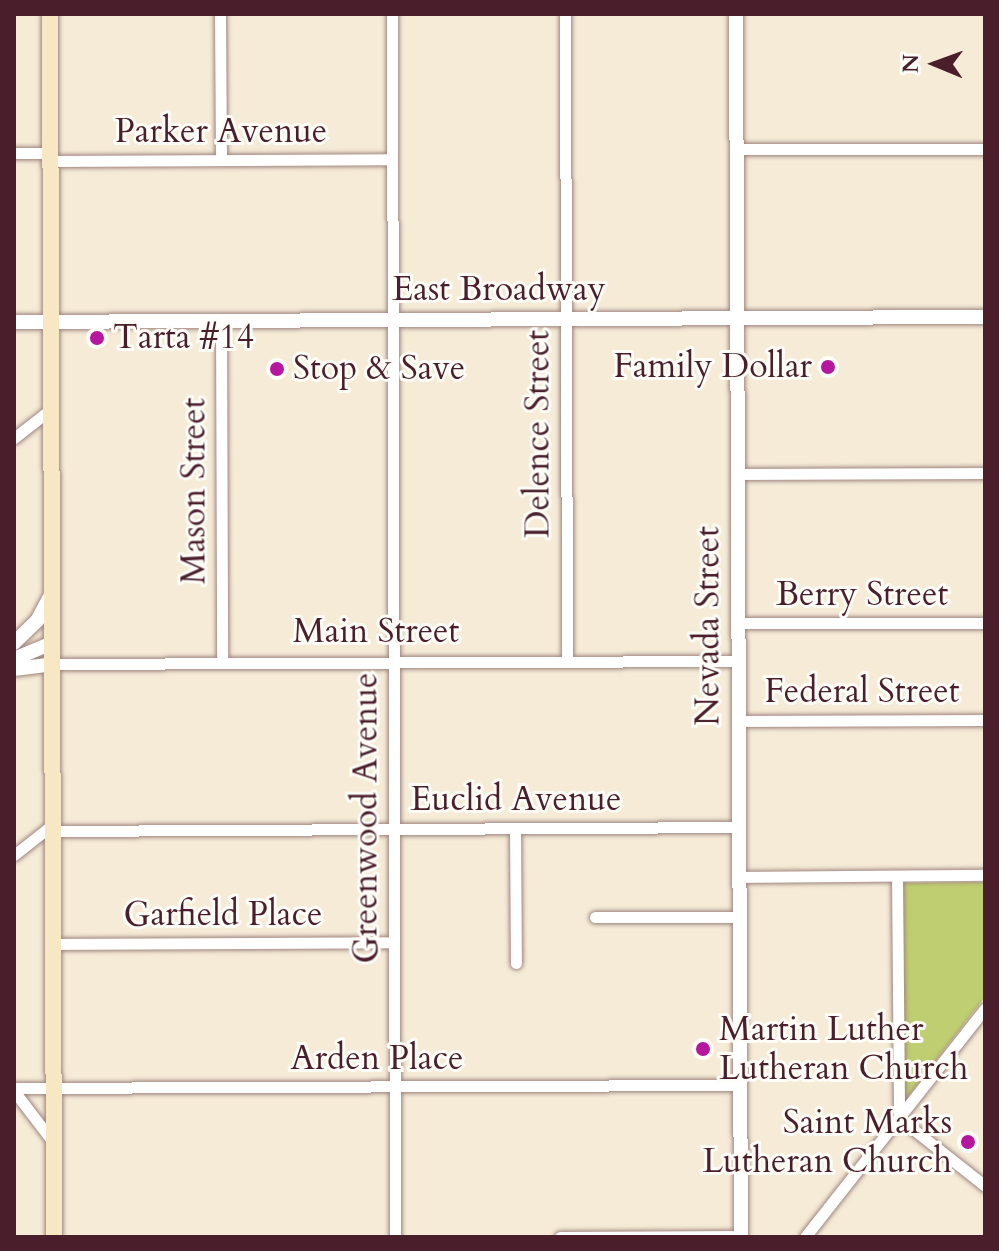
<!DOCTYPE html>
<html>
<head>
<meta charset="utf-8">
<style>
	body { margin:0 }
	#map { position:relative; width:999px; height:1251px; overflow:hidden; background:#f5ebd6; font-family:Cardo,serif }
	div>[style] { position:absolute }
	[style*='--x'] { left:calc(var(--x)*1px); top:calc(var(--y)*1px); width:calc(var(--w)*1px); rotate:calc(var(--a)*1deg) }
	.green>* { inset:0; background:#bfce70 }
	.roads { filter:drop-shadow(0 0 2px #a08580) drop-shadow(0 0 2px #a08580) }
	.minor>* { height:11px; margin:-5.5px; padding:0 5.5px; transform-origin:5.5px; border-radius:5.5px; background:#fff }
	.tertiary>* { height:14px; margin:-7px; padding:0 7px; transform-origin:7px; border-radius:7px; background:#fff }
	.secondary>* { height:16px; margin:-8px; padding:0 8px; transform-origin:8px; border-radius:8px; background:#f7e8c3 }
	.dots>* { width:22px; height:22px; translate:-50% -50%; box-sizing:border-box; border:4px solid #fdfcf7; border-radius:50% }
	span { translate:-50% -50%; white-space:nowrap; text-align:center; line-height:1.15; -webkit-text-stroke:6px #fdfcf7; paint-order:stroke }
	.street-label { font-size:34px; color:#4a1f2b }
	.poi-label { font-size:34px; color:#4a1f2b }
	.left { translate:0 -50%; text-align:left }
	.right { translate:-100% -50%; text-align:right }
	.frame { position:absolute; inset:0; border:16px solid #4a1f2b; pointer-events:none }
	.north { position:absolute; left:895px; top:24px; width:80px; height:80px; -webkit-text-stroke:6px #fdfcf7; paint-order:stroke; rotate:271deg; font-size:22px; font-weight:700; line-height:32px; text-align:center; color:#4a1f2b }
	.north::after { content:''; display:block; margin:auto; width:28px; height:36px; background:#4a1f2b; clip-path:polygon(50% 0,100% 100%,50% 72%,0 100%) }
</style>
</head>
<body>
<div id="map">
	<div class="green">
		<div style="clip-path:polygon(985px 882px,985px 997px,904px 1102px,903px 883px)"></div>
	</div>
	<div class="roads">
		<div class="minor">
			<div style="--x:220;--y:14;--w:145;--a:89.6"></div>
			<div style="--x:392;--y:14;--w:1223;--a:89.86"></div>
			<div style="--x:565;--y:14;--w:647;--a:89.82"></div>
			<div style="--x:736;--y:149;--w:249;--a:0"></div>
			<div style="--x:14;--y:153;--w:37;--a:0"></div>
			<div style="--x:51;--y:161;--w:341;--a:-0.3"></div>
			<div style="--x:221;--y:321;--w:341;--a:89.8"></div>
			<div style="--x:14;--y:438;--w:47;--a:-38.1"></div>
			<div style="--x:738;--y:474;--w:247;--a:-0.2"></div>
			<div style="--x:738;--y:623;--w:247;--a:0"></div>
			<div style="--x:52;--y:664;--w:687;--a:-0.25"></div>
			<div style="--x:739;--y:721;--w:246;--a:-0.2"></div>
			<div style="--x:515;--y:828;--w:135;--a:89.6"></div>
			<div style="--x:52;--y:831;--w:687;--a:-0.33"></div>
			<div style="--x:14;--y:855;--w:48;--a:-38.3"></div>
			<div style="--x:897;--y:876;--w:242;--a:89.5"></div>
			<div style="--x:899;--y:1118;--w:110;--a:38.3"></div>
			<div style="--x:739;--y:877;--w:246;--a:-0.5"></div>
			<div style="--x:595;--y:917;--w:145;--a:0"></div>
			<div style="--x:53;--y:944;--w:341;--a:-0.3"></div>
			<div style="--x:14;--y:1088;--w:726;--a:-0.24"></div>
			<div style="--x:14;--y:1091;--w:64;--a:52.6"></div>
			<div style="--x:560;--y:1237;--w:181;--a:-0.3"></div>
			<div style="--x:805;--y:1237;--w:291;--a:-51.8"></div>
		</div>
		<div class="tertiary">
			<div style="--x:736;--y:14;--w:1223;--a:89.77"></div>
			<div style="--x:14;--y:322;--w:971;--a:-0.3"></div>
			<div style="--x:14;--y:643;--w:32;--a:-44"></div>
			<div style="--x:37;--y:621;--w:30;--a:-62"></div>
			<div style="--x:14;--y:659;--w:41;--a:-22.8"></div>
			<div style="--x:14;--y:669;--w:38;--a:-7"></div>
		</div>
		<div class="secondary">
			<div style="--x:50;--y:14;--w:1223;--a:89.81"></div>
		</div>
	</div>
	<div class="dots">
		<div style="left:97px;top:338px;background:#b5179e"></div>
		<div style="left:828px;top:367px;background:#b5179e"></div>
		<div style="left:277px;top:369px;background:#b5179e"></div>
		<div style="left:703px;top:1049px;background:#b5179e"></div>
		<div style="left:968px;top:1142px;background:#b5179e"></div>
	</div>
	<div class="street-label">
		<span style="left:221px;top:132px">Parker Avenue</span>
		<span style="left:499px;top:290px">East Broadway</span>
		<span style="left:538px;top:434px;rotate:-90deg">Delence Street</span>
		<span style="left:194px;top:491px;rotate:-90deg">Mason Street</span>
		<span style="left:862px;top:595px">Berry Street</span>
		<span style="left:708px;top:626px;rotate:-90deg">Nevada Street</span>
		<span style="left:376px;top:632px">Main Street</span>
		<span style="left:862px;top:692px">Federal Street</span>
		<span style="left:516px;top:800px">Euclid Avenue</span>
		<span style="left:366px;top:818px;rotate:-90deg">Greenwood Avenue</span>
		<span style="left:223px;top:915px">Garfield Place</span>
		<span style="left:377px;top:1059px">Arden Place</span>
	</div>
	<div class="poi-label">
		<span class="left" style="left:113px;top:338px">Tarta #14</span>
		<span class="right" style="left:812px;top:367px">Family Dollar</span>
		<span class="left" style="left:293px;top:369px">Stop &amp; Save</span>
		<span class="left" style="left:719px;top:1049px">Martin Luther<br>Lutheran Church</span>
		<span class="right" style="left:952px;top:1142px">Saint Marks<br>Lutheran Church</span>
	</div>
	<div class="frame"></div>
	<div class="north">N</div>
</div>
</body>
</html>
